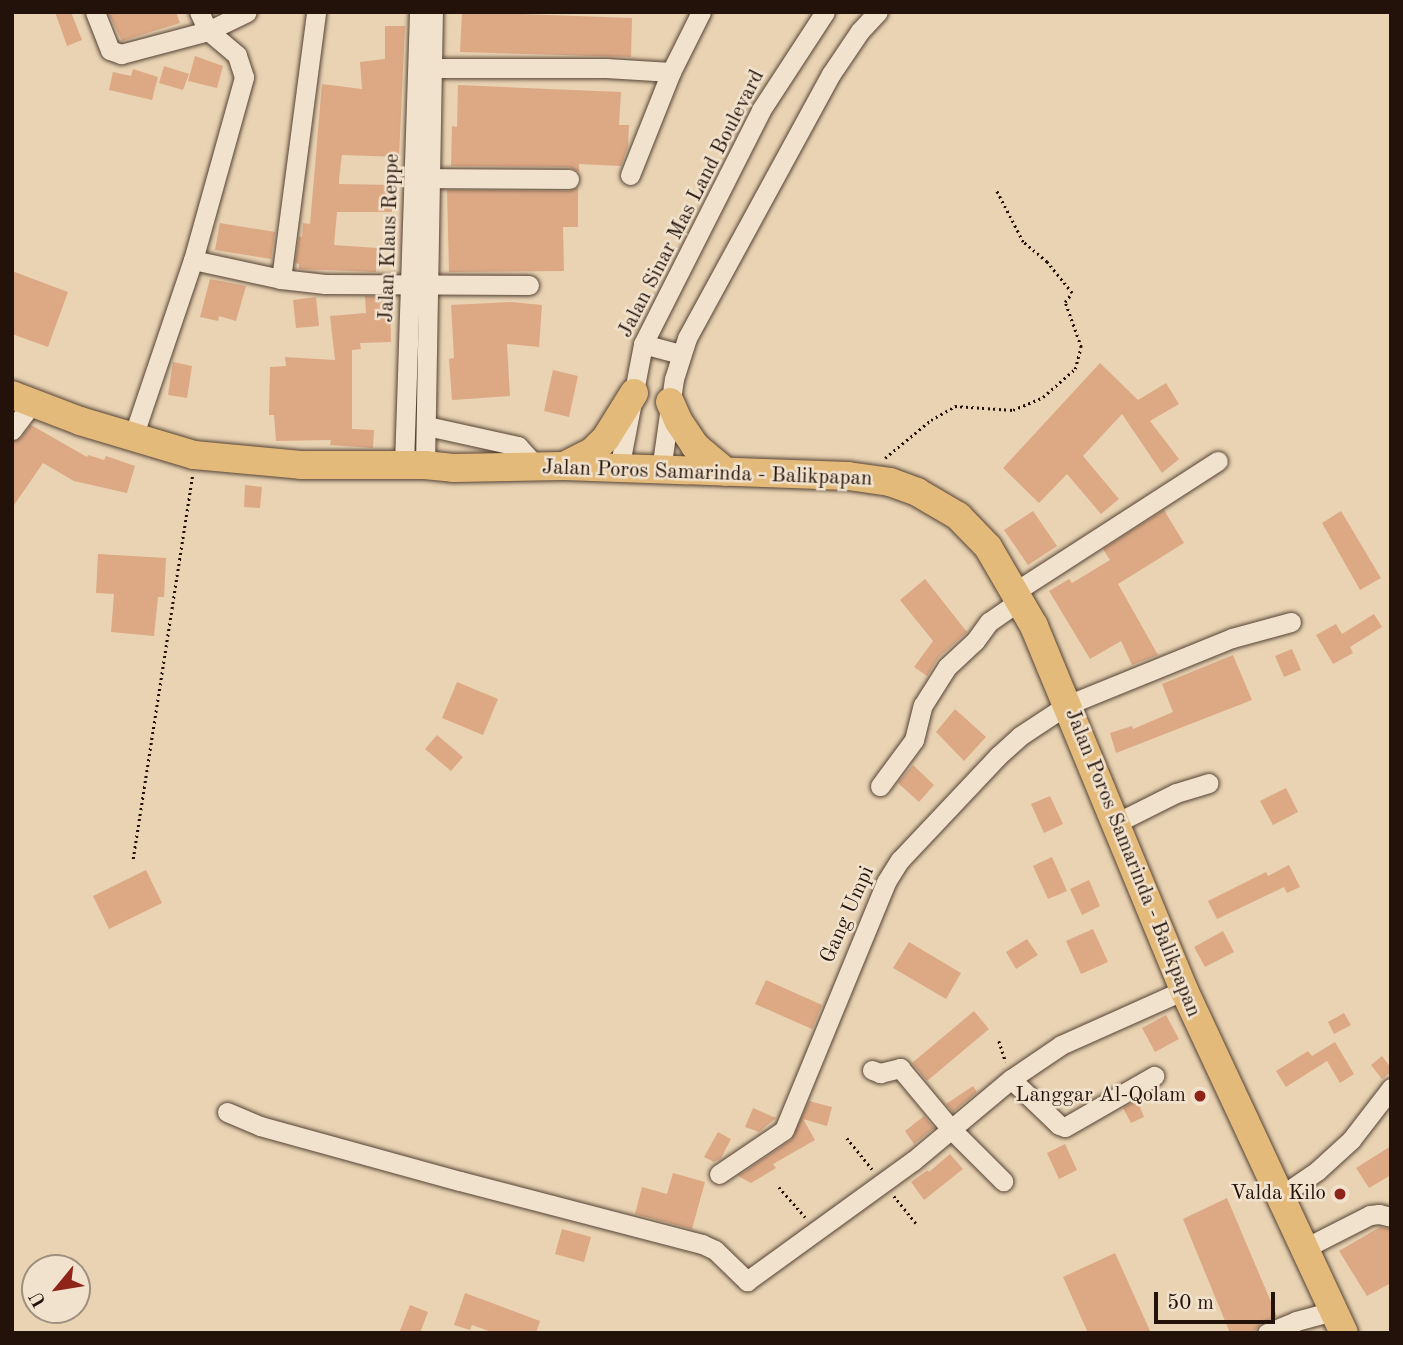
<!DOCTYPE html>
<html>
<head>
<meta charset="utf-8">
<style>
	body { margin:0 }
	#map { position:relative; width:1403px; height:1345px; overflow:hidden; background:#e9d3b3; font-family:"Old Standard TT",serif }
	div>[style] { position:absolute }
	[style*='--x'] { left:calc(var(--x)*1px); top:calc(var(--y)*1px); width:calc(var(--w)*1px); rotate:calc(var(--a)*1deg) }
	.building>* { inset:0; background:#dda985 }
	.path>* { height:2.5px; margin-top:-1.25px; transform-origin:0; background:repeating-linear-gradient(90deg,#221209 0 2px,transparent 0 5.5px) }
	.roads { filter:drop-shadow(0 0 2px #544234) drop-shadow(0 0 2px #544234) }
	.minor>* { height:19px; margin:-9.5px; padding:0 9.5px; transform-origin:9.5px; border-radius:9.5px; background:#f1e2ce }
	.highway>* { height:28px; margin:-14px; padding:0 14px; transform-origin:14px; border-radius:14px; background:#e4ba7a }
	.dots>* { width:19px; height:19px; translate:-50% -50%; box-sizing:border-box; border:4px solid #f1e2ce; border-radius:50% }
	span { translate:-50% -50%; white-space:nowrap; text-align:center; line-height:1.15; -webkit-text-stroke:5px #f1e2ce; paint-order:stroke }
	.street-label { font-size:21px; color:#221209 }
	.poi-label { font-size:21px; color:#221209 }
	.right { translate:-100% -50%; text-align:right }
	.frame { position:absolute; inset:0; border:14px solid #221209; pointer-events:none }
	.north { position:absolute; left:21px; top:1254px; width:70px; height:70px; box-sizing:border-box; background:#f1e2ce; border:2px solid #9e8f7f; border-radius:50%; rotate:240deg; font-size:19px; font-weight:700; line-height:28px; text-align:center; color:#221209 }
	.north::after { content:''; display:block; margin:auto; width:24px; height:32px; background:#8f2418; clip-path:polygon(50% 0,100% 100%,50% 72%,0 100%) }
	.scale { position:absolute; left:1154px; top:1292px; width:121px; height:32px; box-sizing:border-box; border:4px solid #221209; border-top:0; padding-left:9px; font-size:21px; line-height:24px; white-space:nowrap; color:#221209; -webkit-text-stroke:5px #f1e2ce; paint-order:stroke }
</style>
</head>
<body>
<div id="map">
	<div class="building">
		<div style="clip-path:polygon(55px 12px,71px 12px,82px 40px,67px 46px)"></div>
		<div style="clip-path:polygon(108px 12px,176px 12px,180px 23px,122px 41px)"></div>
		<div style="clip-path:polygon(462px 12px,632px 18px,631px 57px,460px 52px)"></div>
		<div style="clip-path:polygon(385px 26px,405px 26px,399px 157px,342px 155px,339px 179px,339px 184px,392px 185px,392px 212px,337px 212px,334px 245px,377px 248px,376px 272px,299px 269px,299px 264px,295px 263px,299px 236px,302px 237px,303px 223px,310px 224px,322px 84px,362px 89px,360px 62px,385px 59px)"></div>
		<div style="clip-path:polygon(195px 56px,223px 66px,217px 88px,188px 81px)"></div>
		<div style="clip-path:polygon(164px 66px,189px 74px,183px 90px,159px 83px)"></div>
		<div style="clip-path:polygon(133px 69px,158px 77px,152px 100px,109px 90px,113px 72px,131px 76px)"></div>
		<div style="clip-path:polygon(458px 85px,621px 92px,619px 125px,629px 125px,628px 146px,621px 166px,579px 164px,579px 172px,569px 167px,451px 166px,452px 126px,457px 127px)"></div>
		<div style="clip-path:polygon(578px 187px,578px 227px,563px 227px,564px 271px,449px 272px,447px 190px,569px 191px)"></div>
		<div style="clip-path:polygon(220px 223px,275px 232px,271px 259px,215px 250px)"></div>
		<div style="clip-path:polygon(12px 271px,68px 292px,48px 347px,12px 334px)"></div>
		<div style="clip-path:polygon(210px 279px,246px 286px,236px 321px,219px 316px,218px 321px,200px 317px)"></div>
		<div style="clip-path:polygon(365px 296px,390px 297px,391px 342px,360px 343px,361px 349px,352px 350px,352px 429px,374px 430px,373px 448px,330px 445px,331px 440px,276px 441px,274px 415px,269px 415px,270px 367px,286px 366px,285px 357px,335px 360px,330px 316px,366px 313px)"></div>
		<div style="clip-path:polygon(316px 297px,319px 326px,296px 328px,293px 300px)"></div>
		<div style="clip-path:polygon(511px 302px,542px 305px,539px 347px,507px 344px,510px 396px,452px 400px,449px 359px,454px 358px,451px 305px)"></div>
		<div style="clip-path:polygon(173px 362px,192px 366px,187px 398px,168px 395px)"></div>
		<div style="clip-path:polygon(1100px 363px,1138px 400px,1166px 383px,1179px 404px,1150px 421px,1179px 459px,1162px 473px,1122px 414px,1083px 456px,1119px 499px,1101px 514px,1067px 474px,1039px 503px,1003px 468px)"></div>
		<div style="clip-path:polygon(553px 370px,578px 376px,569px 417px,544px 411px)"></div>
		<div style="clip-path:polygon(31px 425px,87px 457px,88px 455px,104px 460px,106px 456px,135px 466px,127px 493px,74px 481px,43px 463px,12px 508px,12px 442px,21px 438px)"></div>
		<div style="clip-path:polygon(245px 485px,262px 487px,260px 508px,244px 507px)"></div>
		<div style="clip-path:polygon(1164px 510px,1184px 543px,1118px 584px,1158px 655px,1132px 665px,1121px 641px,1090px 659px,1049px 591px,1069px 579px,1072px 583px,1110px 560px,1103px 549px)"></div>
		<div style="clip-path:polygon(1033px 511px,1057px 546px,1028px 565px,1004px 530px)"></div>
		<div style="clip-path:polygon(1341px 511px,1381px 578px,1360px 590px,1322px 523px)"></div>
		<div style="clip-path:polygon(98px 554px,166px 558px,164px 597px,158px 597px,154px 636px,111px 632px,114px 594px,96px 593px)"></div>
		<div style="clip-path:polygon(925px 579px,967px 632px,938px 658px,927px 676px,914px 667px,933px 641px,900px 600px)"></div>
		<div style="clip-path:polygon(1374px 614px,1382px 627px,1350px 647px,1353px 653px,1333px 664px,1316px 635px,1336px 624px,1342px 634px)"></div>
		<div style="clip-path:polygon(1292px 649px,1301px 670px,1284px 677px,1275px 656px)"></div>
		<div style="clip-path:polygon(1233px 655px,1252px 700px,1116px 753px,1110px 733px,1132px 726px,1133px 729px,1173px 712px,1162px 684px)"></div>
		<div style="clip-path:polygon(457px 682px,498px 699px,483px 735px,442px 718px)"></div>
		<div style="clip-path:polygon(955px 709px,986px 737px,964px 761px,936px 732px)"></div>
		<div style="clip-path:polygon(437px 735px,463px 757px,451px 771px,425px 749px)"></div>
		<div style="clip-path:polygon(913px 765px,934px 785px,919px 802px,898px 783px)"></div>
		<div style="clip-path:polygon(1286px 788px,1298px 812px,1273px 825px,1260px 801px)"></div>
		<div style="clip-path:polygon(1050px 796px,1063px 824px,1044px 833px,1031px 804px)"></div>
		<div style="clip-path:polygon(1052px 857px,1067px 891px,1048px 899px,1033px 866px)"></div>
		<div style="clip-path:polygon(1289px 865px,1300px 887px,1287px 893px,1284px 887px,1217px 919px,1208px 901px,1266px 872px,1268px 876px)"></div>
		<div style="clip-path:polygon(146px 870px,162px 903px,109px 929px,93px 896px)"></div>
		<div style="clip-path:polygon(1089px 880px,1100px 906px,1082px 915px,1070px 889px)"></div>
		<div style="clip-path:polygon(1093px 929px,1108px 962px,1081px 974px,1066px 941px)"></div>
		<div style="clip-path:polygon(1223px 931px,1234px 952px,1205px 967px,1194px 947px)"></div>
		<div style="clip-path:polygon(1027px 939px,1038px 955px,1016px 969px,1006px 952px)"></div>
		<div style="clip-path:polygon(909px 942px,961px 973px,946px 999px,893px 968px)"></div>
		<div style="clip-path:polygon(766px 980px,822px 1005px,812px 1029px,755px 1004px)"></div>
		<div style="clip-path:polygon(974px 1011px,989px 1029px,927px 1081px,912px 1063px)"></div>
		<div style="clip-path:polygon(1344px 1013px,1351px 1025px,1334px 1034px,1328px 1022px)"></div>
		<div style="clip-path:polygon(1166px 1015px,1179px 1039px,1155px 1052px,1142px 1028px)"></div>
		<div style="clip-path:polygon(1335px 1042px,1354px 1074px,1340px 1083px,1327px 1061px,1286px 1087px,1276px 1071px,1308px 1051px,1312px 1056px)"></div>
		<div style="clip-path:polygon(1382px 1056px,1391px 1068px,1391px 1072px,1382px 1079px,1371px 1065px)"></div>
		<div style="clip-path:polygon(973px 1086px,977px 1092px,953px 1112px,946px 1104px)"></div>
		<div style="clip-path:polygon(1137px 1100px,1144px 1117px,1131px 1123px,1123px 1108px)"></div>
		<div style="clip-path:polygon(809px 1101px,832px 1107px,827px 1126px,803px 1119px,815px 1140px,773px 1164px,776px 1168px,751px 1183px,738px 1176px,791px 1140px)"></div>
		<div style="clip-path:polygon(753px 1108px,776px 1118px,759px 1132px,745px 1127px)"></div>
		<div style="clip-path:polygon(924px 1116px,934px 1128px,914px 1144px,905px 1131px)"></div>
		<div style="clip-path:polygon(718px 1132px,731px 1139px,721px 1158px,714px 1162px,704px 1157px)"></div>
		<div style="clip-path:polygon(1065px 1144px,1077px 1170px,1059px 1179px,1047px 1153px)"></div>
		<div style="clip-path:polygon(1391px 1146px,1391px 1175px,1369px 1188px,1356px 1168px)"></div>
		<div style="clip-path:polygon(950px 1154px,963px 1169px,924px 1200px,911px 1182px,928px 1170px,929px 1172px)"></div>
		<div style="clip-path:polygon(673px 1173px,705px 1182px,692px 1229px,635px 1214px,642px 1187px,667px 1194px)"></div>
		<div style="clip-path:polygon(1227px 1198px,1277px 1316px,1262px 1322px,1253px 1333px,1230px 1333px,1183px 1219px)"></div>
		<div style="clip-path:polygon(1380px 1227px,1391px 1229px,1391px 1283px,1367px 1296px,1339px 1251px)"></div>
		<div style="clip-path:polygon(562px 1229px,591px 1237px,584px 1262px,555px 1254px)"></div>
		<div style="clip-path:polygon(1115px 1253px,1151px 1333px,1088px 1333px,1063px 1277px)"></div>
		<div style="clip-path:polygon(465px 1293px,540px 1321px,536px 1333px,494px 1333px,472px 1325px,470px 1330px,454px 1325px)"></div>
		<div style="clip-path:polygon(410px 1305px,428px 1312px,420px 1333px,399px 1333px)"></div>
	</div>
	<div class="path">
		<div style="--x:885;--y:458;--w:60;--a:-39.6"></div>
		<div style="--x:931;--y:420;--w:28;--a:-30"></div>
		<div style="--x:955;--y:406;--w:58;--a:3.9"></div>
		<div style="--x:1013;--y:410;--w:33;--a:-23"></div>
		<div style="--x:1043;--y:397;--w:43;--a:-41.2"></div>
		<div style="--x:1075;--y:369;--w:23;--a:-75"></div>
		<div style="--x:1081;--y:347;--w:48;--a:-109.6"></div>
		<div style="--x:1065;--y:302;--w:11;--a:-52"></div>
		<div style="--x:1072;--y:293;--w:40;--a:-129"></div>
		<div style="--x:1047;--y:262;--w:31;--a:-140"></div>
		<div style="--x:1023;--y:242;--w:59;--a:-117.4"></div>
		<div style="--x:133;--y:859;--w:388;--a:-81.2"></div>
		<div style="--x:999;--y:1041;--w:22;--a:72"></div>
		<div style="--x:847;--y:1138;--w:40;--a:51"></div>
		<div style="--x:779;--y:1187;--w:40;--a:49"></div>
		<div style="--x:894;--y:1196;--w:35;--a:51"></div>
	</div>
	<div class="roads">
		<div class="minor">
			<div style="--x:95;--y:12;--w:41;--a:68.5"></div>
			<div style="--x:110;--y:50;--w:12;--a:20"></div>
			<div style="--x:121;--y:54;--w:90;--a:-14.8"></div>
			<div style="--x:208;--y:31;--w:43;--a:-26"></div>
			<div style="--x:420;--y:68;--w:186;--a:0"></div>
			<div style="--x:606;--y:68;--w:65;--a:3.5"></div>
			<div style="--x:630;--y:175;--w:111;--a:-68.3"></div>
			<div style="--x:671;--y:72;--w:67;--a:-63.4"></div>
			<div style="--x:420;--y:178;--w:149;--a:0.4"></div>
			<div style="--x:193;--y:260;--w:90;--a:12.2"></div>
			<div style="--x:281;--y:279;--w:44;--a:6.5"></div>
			<div style="--x:325;--y:284;--w:204;--a:0.3"></div>
			<div style="--x:281;--y:279;--w:269;--a:-82.5"></div>
			<div style="--x:643;--y:344;--w:39;--a:15"></div>
			<div style="--x:427;--y:426;--w:93;--a:12.4"></div>
			<div style="--x:518;--y:446;--w:28;--a:48"></div>
			<div style="--x:12;--y:430;--w:34;--a:-53"></div>
			<div style="--x:133;--y:437;--w:187;--a:-71.3"></div>
			<div style="--x:193;--y:260;--w:190;--a:-74.4"></div>
			<div style="--x:244;--y:77;--w:23;--a:-108"></div>
			<div style="--x:237;--y:55;--w:38;--a:-140"></div>
			<div style="--x:208;--y:31;--w:21;--a:-115"></div>
			<div style="--x:404;--y:465;--w:453;--a:-88.1"></div>
			<div style="--x:425;--y:465;--w:453;--a:-89"></div>
			<div style="--x:619;--y:469;--w:127;--a:-79.1"></div>
			<div style="--x:643;--y:344;--w:262;--a:-63.2"></div>
			<div style="--x:761;--y:110;--w:117;--a:-56.9"></div>
			<div style="--x:661;--y:470;--w:92;--a:-81.9"></div>
			<div style="--x:674;--y:379;--w:43;--a:-72.4"></div>
			<div style="--x:687;--y:338;--w:301;--a:-61.4"></div>
			<div style="--x:831;--y:74;--w:52;--a:-56"></div>
			<div style="--x:860;--y:31;--w:26;--a:-47"></div>
			<div style="--x:1016;--y:591;--w:240;--a:-32.8"></div>
			<div style="--x:880;--y:786;--w:57;--a:-53.5"></div>
			<div style="--x:914;--y:740;--w:36;--a:-76"></div>
			<div style="--x:923;--y:705;--w:45;--a:-57.7"></div>
			<div style="--x:947;--y:667;--w:38;--a:-43"></div>
			<div style="--x:975;--y:641;--w:24;--a:-54"></div>
			<div style="--x:989;--y:622;--w:38;--a:-35"></div>
			<div style="--x:1116;--y:823;--w:67;--a:-26.6"></div>
			<div style="--x:1176;--y:793;--w:34;--a:-17"></div>
			<div style="--x:872;--y:1070;--w:9;--a:21"></div>
			<div style="--x:880;--y:1073;--w:21;--a:-14"></div>
			<div style="--x:900;--y:1068;--w:80;--a:50.1"></div>
			<div style="--x:951;--y:1129;--w:74;--a:45"></div>
			<div style="--x:1011;--y:1079;--w:66;--a:43.8"></div>
			<div style="--x:1059;--y:1125;--w:6;--a:18"></div>
			<div style="--x:1065;--y:1127;--w:103;--a:-29.8"></div>
			<div style="--x:227;--y:1112;--w:36;--a:23"></div>
			<div style="--x:260;--y:1126;--w:207;--a:15.4"></div>
			<div style="--x:460;--y:1181;--w:250;--a:14.6"></div>
			<div style="--x:702;--y:1244;--w:14;--a:25"></div>
			<div style="--x:715;--y:1250;--w:45;--a:44.1"></div>
			<div style="--x:747;--y:1281;--w:205;--a:-35.9"></div>
			<div style="--x:913;--y:1161;--w:128;--a:-39.9"></div>
			<div style="--x:1011;--y:1079;--w:60;--a:-34.2"></div>
			<div style="--x:1061;--y:1045;--w:135;--a:-24.1"></div>
			<div style="--x:719;--y:1174;--w:78;--a:-34.1"></div>
			<div style="--x:784;--y:1130;--w:268;--a:-67.6"></div>
			<div style="--x:886;--y:882;--w:26;--a:-58"></div>
			<div style="--x:900;--y:860;--w:143;--a:-46.7"></div>
			<div style="--x:998;--y:756;--w:30;--a:-42"></div>
			<div style="--x:1020;--y:736;--w:56;--a:-33.4"></div>
			<div style="--x:1067;--y:705;--w:178;--a:-22.1"></div>
			<div style="--x:1232;--y:638;--w:61;--a:-15.2"></div>
			<div style="--x:1282;--y:1195;--w:42;--a:-34.4"></div>
			<div style="--x:1317;--y:1171;--w:46;--a:-42.4"></div>
			<div style="--x:1351;--y:1140;--w:66;--a:-52.4"></div>
			<div style="--x:1303;--y:1249;--w:75;--a:-26.9"></div>
			<div style="--x:1370;--y:1215;--w:9;--a:-6"></div>
			<div style="--x:1379;--y:1214;--w:12;--a:14"></div>
			<div style="--x:1267;--y:1333;--w:31;--a:-22"></div>
			<div style="--x:1296;--y:1321;--w:39;--a:-15"></div>
		</div>
		<div class="highway">
			<div style="--x:12;--y:395;--w:73;--a:20.9"></div>
			<div style="--x:80;--y:421;--w:119;--a:16.6"></div>
			<div style="--x:194;--y:455;--w:107;--a:5.3"></div>
			<div style="--x:301;--y:465;--w:124;--a:0"></div>
			<div style="--x:425;--y:465;--w:28;--a:6"></div>
			<div style="--x:453;--y:468;--w:111;--a:-1"></div>
			<div style="--x:564;--y:466;--w:284;--a:2"></div>
			<div style="--x:848;--y:476;--w:42;--a:8.1"></div>
			<div style="--x:890;--y:482;--w:29;--a:20"></div>
			<div style="--x:917;--y:492;--w:48;--a:30.3"></div>
			<div style="--x:958;--y:516;--w:43;--a:45.9"></div>
			<div style="--x:988;--y:547;--w:91;--a:59.8"></div>
			<div style="--x:1034;--y:626;--w:394;--a:67.6"></div>
			<div style="--x:1184;--y:990;--w:378;--a:65"></div>
			<div style="--x:670;--y:402;--w:22;--a:66"></div>
			<div style="--x:679;--y:422;--w:29;--a:56"></div>
			<div style="--x:695;--y:446;--w:40;--a:40"></div>
			<div style="--x:564;--y:466;--w:31;--a:-27"></div>
			<div style="--x:592;--y:452;--w:20;--a:-45"></div>
			<div style="--x:606;--y:438;--w:53;--a:-58.1"></div>
		</div>
	</div>
	<div class="dots">
		<div style="left:1200px;top:1096px;background:#8f2418"></div>
		<div style="left:1340px;top:1194px;background:#8f2418"></div>
	</div>
	<div class="street-label">
		<span style="left:692px;top:204px;rotate:-63deg">Jalan Sinar Mas Land Boulevard</span>
		<span style="left:390px;top:238px;rotate:-88deg">Jalan Klaus Reppe</span>
		<span style="left:707px;top:474px;rotate:2deg">Jalan Poros Samarinda - Balikpapan</span>
		<span style="left:1132px;top:863px;rotate:68deg">Jalan Poros Samarinda - Balikpapan</span>
		<span style="left:848px;top:915px;rotate:-66deg">Gang Umpi</span>
	</div>
	<div class="poi-label">
		<span class="right" style="left:1186px;top:1096px">Langgar Al-Qolam</span>
		<span class="right" style="left:1326px;top:1194px">Valda Kilo</span>
	</div>
	<div class="frame"></div>
	<div class="north">U</div>
	<div class="scale">50 m</div>
</div>
</body>
</html>
